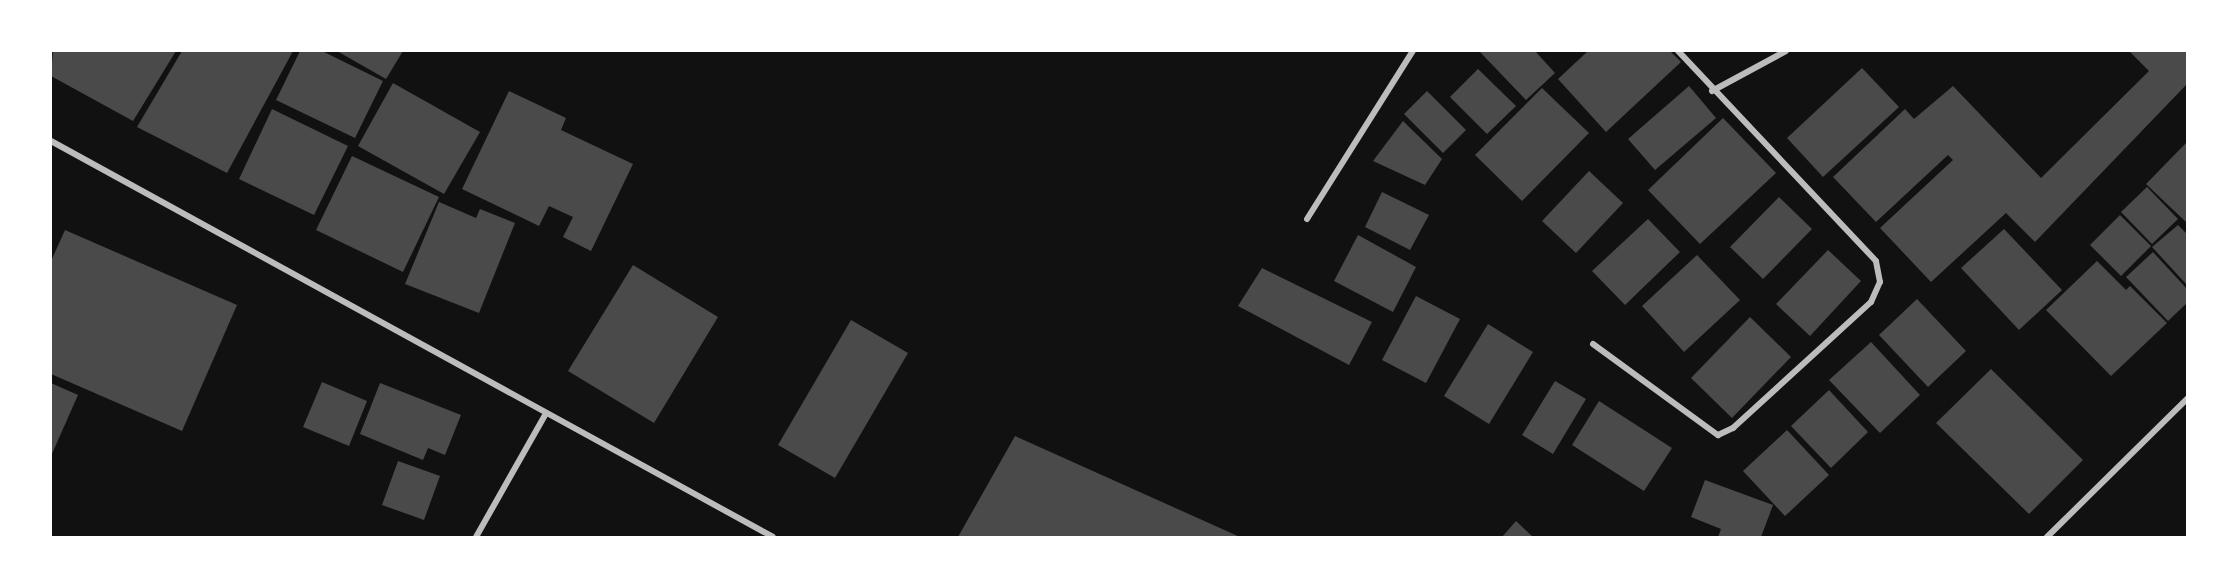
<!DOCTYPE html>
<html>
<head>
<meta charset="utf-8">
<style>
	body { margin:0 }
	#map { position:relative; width:2238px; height:588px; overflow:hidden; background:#111; font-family:"Work Sans",sans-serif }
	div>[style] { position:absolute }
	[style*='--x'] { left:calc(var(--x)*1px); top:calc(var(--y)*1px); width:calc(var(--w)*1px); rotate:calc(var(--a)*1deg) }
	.building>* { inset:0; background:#4a4a4a }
	.minor>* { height:6px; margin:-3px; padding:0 3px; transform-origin:3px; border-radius:3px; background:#bcbcbc }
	span { translate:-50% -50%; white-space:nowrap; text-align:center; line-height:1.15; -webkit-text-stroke:5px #fff; paint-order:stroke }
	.frame { position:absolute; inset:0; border:52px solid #fff; pointer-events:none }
</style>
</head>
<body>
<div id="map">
	<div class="building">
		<div style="clip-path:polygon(53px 51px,176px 51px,133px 121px,51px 76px)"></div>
		<div style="clip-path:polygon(182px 51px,293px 51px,227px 173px,137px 127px)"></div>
		<div style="clip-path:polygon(300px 51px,322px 51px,383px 81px,355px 138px,276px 100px)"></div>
		<div style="clip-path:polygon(337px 51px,403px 51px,386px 79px)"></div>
		<div style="clip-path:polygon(1479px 51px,1535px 51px,1555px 73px,1526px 100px)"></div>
		<div style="clip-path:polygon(1588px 51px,1670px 51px,1681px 62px,1606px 132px,1558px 79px)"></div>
		<div style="clip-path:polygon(2129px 51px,2187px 51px,2187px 84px,2035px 242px,2006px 213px,1931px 282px,1880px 228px,1953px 160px,1948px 155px,1876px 222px,1833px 177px,1905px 109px,1914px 119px,1953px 86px,2041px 178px,2149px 71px)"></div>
		<div style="clip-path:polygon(1862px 68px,1899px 107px,1823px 177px,1787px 138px)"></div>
		<div style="clip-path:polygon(1478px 69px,1516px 106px,1487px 134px,1450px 97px)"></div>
		<div style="clip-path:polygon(393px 83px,480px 132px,444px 194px,358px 146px)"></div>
		<div style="clip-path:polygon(1689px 86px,1716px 118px,1655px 170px,1628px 139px)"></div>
		<div style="clip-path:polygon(1542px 88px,1589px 133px,1522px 201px,1475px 155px)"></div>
		<div style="clip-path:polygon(509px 91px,566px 118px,561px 130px,633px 164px,591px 251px,563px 237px,573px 217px,549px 206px,539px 226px,462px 189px)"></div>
		<div style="clip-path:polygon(1427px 91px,1466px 130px,1443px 153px,1404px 114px)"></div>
		<div style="clip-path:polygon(272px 109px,348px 146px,314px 215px,239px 179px)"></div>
		<div style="clip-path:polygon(1723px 118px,1776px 173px,1700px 244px,1648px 190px)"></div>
		<div style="clip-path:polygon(1403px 121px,1442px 159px,1425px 185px,1373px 161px)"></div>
		<div style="clip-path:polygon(2187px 142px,2187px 223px,2146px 184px)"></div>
		<div style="clip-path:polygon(352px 156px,439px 197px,403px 272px,316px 230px)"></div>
		<div style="clip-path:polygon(1589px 171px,1623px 203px,1576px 253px,1542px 221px)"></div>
		<div style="clip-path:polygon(2147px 187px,2178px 219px,2152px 244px,2121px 212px)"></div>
		<div style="clip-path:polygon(1382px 192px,1429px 215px,1410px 250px,1365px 227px)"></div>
		<div style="clip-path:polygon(1779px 197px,1812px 229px,1763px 279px,1730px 247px)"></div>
		<div style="clip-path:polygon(439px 202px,476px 218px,480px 209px,515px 223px,479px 313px,405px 284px)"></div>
		<div style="clip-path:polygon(2120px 215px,2151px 246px,2121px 276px,2090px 245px)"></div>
		<div style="clip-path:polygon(1648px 219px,1680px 252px,1625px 305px,1592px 271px)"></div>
		<div style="clip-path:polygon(2178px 225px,2187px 234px,2187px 285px,2152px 247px)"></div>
		<div style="clip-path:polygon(2004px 229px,2062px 290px,2019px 330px,1961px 268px)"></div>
		<div style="clip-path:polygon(65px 230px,237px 305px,182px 431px,51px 374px,51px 261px)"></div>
		<div style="clip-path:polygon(1358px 235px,1416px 267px,1393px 312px,1334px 281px)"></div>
		<div style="clip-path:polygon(1828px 250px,1861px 281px,1810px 336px,1776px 304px)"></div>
		<div style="clip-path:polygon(2153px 252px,2187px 289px,2187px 303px,2168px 321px,2126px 277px)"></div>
		<div style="clip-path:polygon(1697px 255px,1740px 300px,1684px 352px,1642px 306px)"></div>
		<div style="clip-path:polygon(2097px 261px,2126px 290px,2130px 286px,2167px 323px,2111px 376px,2046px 310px)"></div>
		<div style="clip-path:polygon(633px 265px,718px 317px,654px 423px,568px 371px)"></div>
		<div style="clip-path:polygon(1262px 268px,1372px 322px,1349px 365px,1238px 306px)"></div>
		<div style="clip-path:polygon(1416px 296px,1460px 319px,1426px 383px,1382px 360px)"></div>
		<div style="clip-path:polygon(1917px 299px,1966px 351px,1928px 387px,1879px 335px)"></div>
		<div style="clip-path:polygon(1750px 317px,1791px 357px,1732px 418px,1691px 378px)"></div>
		<div style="clip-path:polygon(851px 320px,908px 353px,835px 478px,778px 445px)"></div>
		<div style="clip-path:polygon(1488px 324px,1533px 352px,1489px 424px,1444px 396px)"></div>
		<div style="clip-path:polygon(1871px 342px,1920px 395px,1880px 433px,1829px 380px)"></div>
		<div style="clip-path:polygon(1991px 369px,2083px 460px,2029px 514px,1936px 423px)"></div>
		<div style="clip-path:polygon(1555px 381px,1586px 399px,1553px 454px,1522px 435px)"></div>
		<div style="clip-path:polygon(322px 382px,367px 401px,349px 446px,303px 427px)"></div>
		<div style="clip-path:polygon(51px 383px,78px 395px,51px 456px)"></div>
		<div style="clip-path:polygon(380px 383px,461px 415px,445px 455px,428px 448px,423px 460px,360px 434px)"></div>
		<div style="clip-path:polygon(1829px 390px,1868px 432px,1831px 468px,1791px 426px)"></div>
		<div style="clip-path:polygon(1599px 401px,1672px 448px,1644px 491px,1572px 445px)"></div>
		<div style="clip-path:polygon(1787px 430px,1829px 475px,1785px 516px,1743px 471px)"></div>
		<div style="clip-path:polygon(1015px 436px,1240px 537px,958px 537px)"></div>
		<div style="clip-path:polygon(398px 461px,440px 476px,424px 520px,382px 505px)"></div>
		<div style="clip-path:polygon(1705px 480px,1773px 505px,1761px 537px,1718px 537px,1721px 529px,1691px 517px)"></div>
		<div style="clip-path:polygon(1516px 521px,1533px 537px,1502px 537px)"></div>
	</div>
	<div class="minor">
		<div style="--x:1712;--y:91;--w:84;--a:-28.4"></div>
		<div style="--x:51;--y:141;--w:823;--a:28.74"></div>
		<div style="--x:1307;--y:219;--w:199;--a:-57.8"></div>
		<div style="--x:1593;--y:344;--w:155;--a:36.1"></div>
		<div style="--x:1718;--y:435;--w:17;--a:-25"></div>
		<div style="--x:1733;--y:428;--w:187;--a:-42.4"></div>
		<div style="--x:1871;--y:302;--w:22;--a:-66"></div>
		<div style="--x:1880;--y:282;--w:21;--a:-101"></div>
		<div style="--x:1876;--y:261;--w:289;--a:-133.3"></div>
		<div style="--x:476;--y:537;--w:140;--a:-60.5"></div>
		<div style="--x:2047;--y:537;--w:197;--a:-44.6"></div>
	</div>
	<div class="frame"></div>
</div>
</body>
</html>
